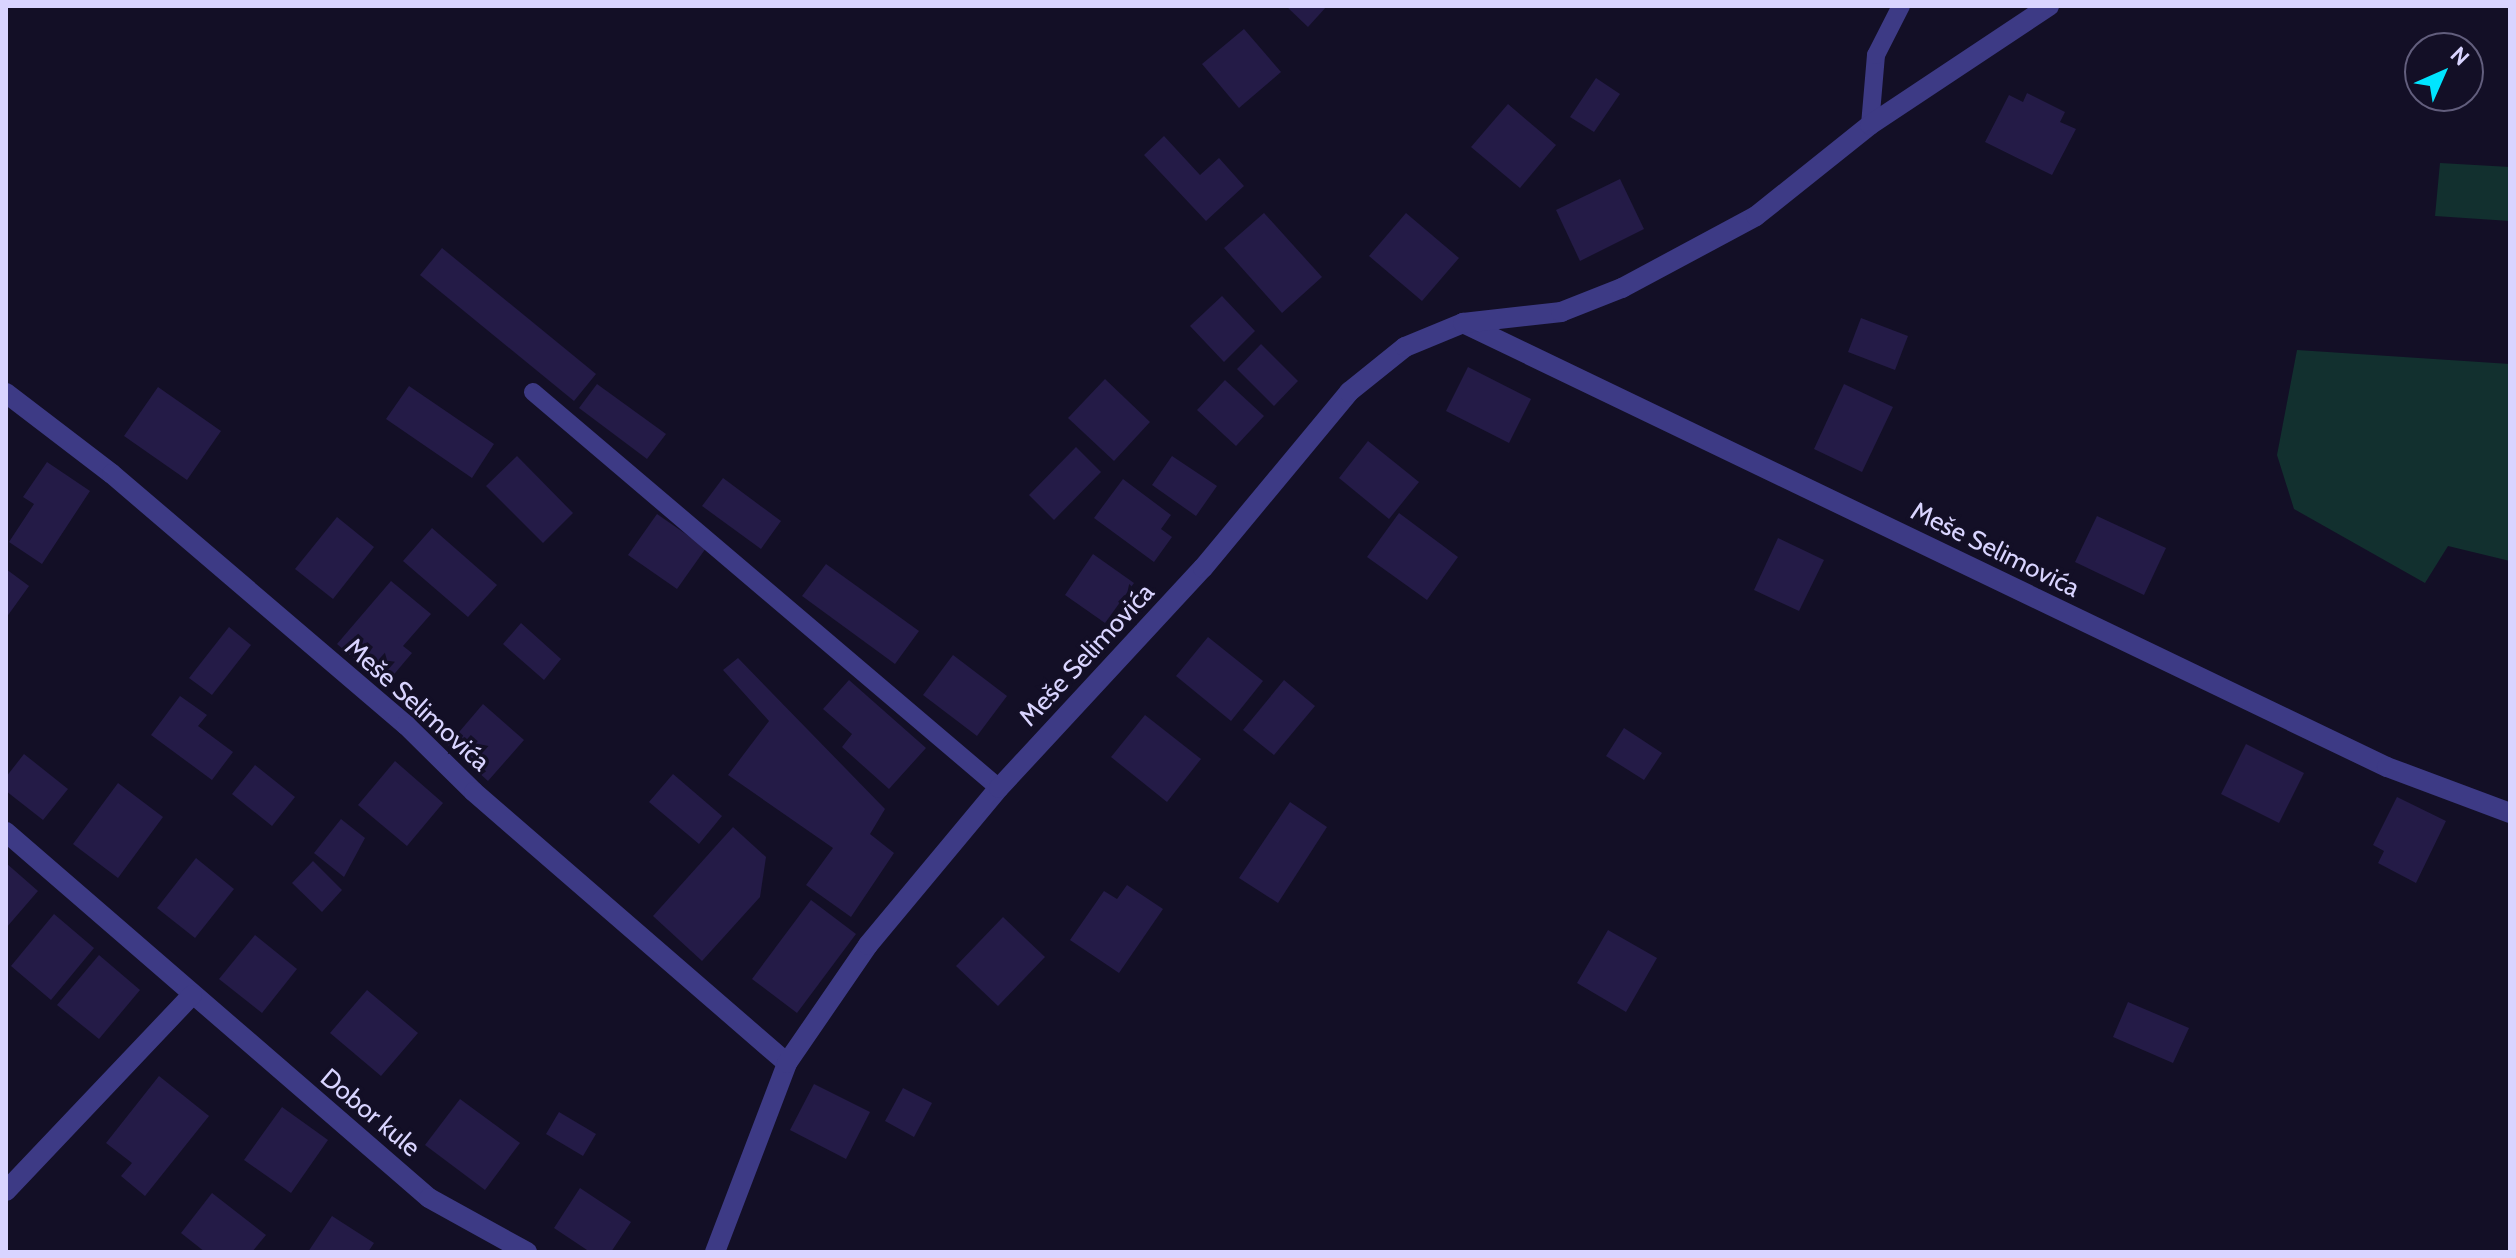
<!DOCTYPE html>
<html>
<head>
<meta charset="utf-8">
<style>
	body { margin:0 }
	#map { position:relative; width:2516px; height:1258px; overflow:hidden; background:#130f26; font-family:Cabin,sans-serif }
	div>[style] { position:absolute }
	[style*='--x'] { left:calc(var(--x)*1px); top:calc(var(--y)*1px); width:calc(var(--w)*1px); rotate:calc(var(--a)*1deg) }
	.green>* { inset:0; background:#12302f }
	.building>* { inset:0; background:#241b47 }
	.lane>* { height:18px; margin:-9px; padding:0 9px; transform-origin:9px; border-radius:9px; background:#3d3a85 }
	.street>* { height:20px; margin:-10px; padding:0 10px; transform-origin:10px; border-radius:10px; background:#3d3a85 }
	span { translate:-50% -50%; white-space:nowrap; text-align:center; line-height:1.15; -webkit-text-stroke:7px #130f26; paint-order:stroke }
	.street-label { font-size:26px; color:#d9d4ff }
	.frame { position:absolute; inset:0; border:8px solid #d9d4ff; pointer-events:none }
	.north { position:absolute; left:2404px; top:32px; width:80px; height:80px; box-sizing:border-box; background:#130f26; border:2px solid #625e7d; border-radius:50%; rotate:45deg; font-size:22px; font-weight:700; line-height:32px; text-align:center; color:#d9d4ff }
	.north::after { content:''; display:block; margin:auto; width:28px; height:36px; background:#00e5ff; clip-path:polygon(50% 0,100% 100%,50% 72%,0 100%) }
</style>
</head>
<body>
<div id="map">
	<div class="green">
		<div style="clip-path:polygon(2440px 163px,2510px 167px,2510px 221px,2435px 216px)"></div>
		<div style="clip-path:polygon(2297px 350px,2510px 364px,2510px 561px,2448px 546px,2425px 583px,2294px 509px,2277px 455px)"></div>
	</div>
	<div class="building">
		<div style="clip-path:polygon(1286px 6px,1327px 6px,1308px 27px)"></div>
		<div style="clip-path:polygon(1244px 29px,1281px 72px,1239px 108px,1202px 64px)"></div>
		<div style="clip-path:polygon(1596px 78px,1620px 94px,1594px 132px,1570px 117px)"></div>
		<div style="clip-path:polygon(2027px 93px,2065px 112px,2060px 122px,2076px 129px,2052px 175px,1985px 142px,2009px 95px,2023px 102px)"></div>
		<div style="clip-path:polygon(1508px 104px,1556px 145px,1520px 188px,1471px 147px)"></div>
		<div style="clip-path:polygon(1164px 136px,1200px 175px,1219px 158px,1244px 186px,1206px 221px,1144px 155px)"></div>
		<div style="clip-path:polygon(1620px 179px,1644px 229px,1580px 261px,1556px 210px)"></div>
		<div style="clip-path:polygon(1264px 213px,1322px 277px,1282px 313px,1224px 248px)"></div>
		<div style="clip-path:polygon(1406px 213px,1459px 258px,1422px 301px,1369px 256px)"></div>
		<div style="clip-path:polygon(442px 248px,596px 374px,574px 401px,420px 275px)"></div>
		<div style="clip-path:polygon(1222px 296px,1255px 331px,1224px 362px,1190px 326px)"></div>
		<div style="clip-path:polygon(1861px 318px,1908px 336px,1895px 370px,1848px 352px)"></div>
		<div style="clip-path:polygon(1261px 344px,1298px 381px,1274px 406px,1237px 369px)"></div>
		<div style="clip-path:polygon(1468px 367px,1531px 399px,1509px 443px,1446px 411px)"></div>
		<div style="clip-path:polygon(1105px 379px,1150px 422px,1114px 461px,1068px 418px)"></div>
		<div style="clip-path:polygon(1225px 380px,1264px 416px,1236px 446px,1197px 410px)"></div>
		<div style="clip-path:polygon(597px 384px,666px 434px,647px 459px,579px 408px)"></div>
		<div style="clip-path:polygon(1844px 384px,1893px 407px,1862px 472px,1814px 449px)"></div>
		<div style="clip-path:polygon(409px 386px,494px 444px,472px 478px,386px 419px)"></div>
		<div style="clip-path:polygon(158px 387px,221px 431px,187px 480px,124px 436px)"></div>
		<div style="clip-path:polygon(1368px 441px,1419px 482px,1389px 519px,1339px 478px)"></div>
		<div style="clip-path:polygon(1076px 447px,1101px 472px,1054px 520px,1029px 495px)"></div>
		<div style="clip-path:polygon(517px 456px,573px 513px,543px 543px,486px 486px)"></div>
		<div style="clip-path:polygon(1172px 456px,1217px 486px,1196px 516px,1152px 485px)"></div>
		<div style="clip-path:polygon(47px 462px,90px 491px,42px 564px,9px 542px,34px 504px,23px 497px)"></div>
		<div style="clip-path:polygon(723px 478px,781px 521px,761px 549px,702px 506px)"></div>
		<div style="clip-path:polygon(1123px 479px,1171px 515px,1161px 529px,1172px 537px,1154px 562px,1094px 518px)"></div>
		<div style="clip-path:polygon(1399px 513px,1458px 557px,1427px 600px,1367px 557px)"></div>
		<div style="clip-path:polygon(657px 514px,706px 548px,677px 589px,628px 555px)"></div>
		<div style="clip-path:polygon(2097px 516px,2166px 548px,2144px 595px,2075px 562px)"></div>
		<div style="clip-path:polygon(337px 517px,374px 547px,333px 599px,295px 569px)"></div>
		<div style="clip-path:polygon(432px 528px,497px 585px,468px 617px,403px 561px)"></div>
		<div style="clip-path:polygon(1778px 538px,1824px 560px,1799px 611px,1754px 590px)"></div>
		<div style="clip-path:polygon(1093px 554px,1134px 583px,1105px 623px,1065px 595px)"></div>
		<div style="clip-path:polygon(826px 564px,919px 631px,895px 664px,802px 596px)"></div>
		<div style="clip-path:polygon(6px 569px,29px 586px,6px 618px)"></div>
		<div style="clip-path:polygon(391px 581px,431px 614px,403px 646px,412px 653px,385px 685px,337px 644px)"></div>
		<div style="clip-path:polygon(521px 623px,561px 659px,544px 680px,503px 644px)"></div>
		<div style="clip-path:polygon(229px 627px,251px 645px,212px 695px,189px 678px)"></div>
		<div style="clip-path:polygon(1208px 637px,1263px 681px,1231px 721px,1176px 676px)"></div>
		<div style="clip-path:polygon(953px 655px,1007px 696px,977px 736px,923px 695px)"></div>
		<div style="clip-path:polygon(738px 658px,885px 809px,870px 834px,894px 853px,851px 917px,806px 885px,833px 848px,728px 775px,769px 721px,723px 670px)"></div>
		<div style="clip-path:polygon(849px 680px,926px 748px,889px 789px,842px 747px,852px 734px,823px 709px)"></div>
		<div style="clip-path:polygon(1284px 680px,1315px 706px,1274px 755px,1243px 730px)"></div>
		<div style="clip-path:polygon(180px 696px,207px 715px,198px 726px,233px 752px,212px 780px,151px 735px)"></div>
		<div style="clip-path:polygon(483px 704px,524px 740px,488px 781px,448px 745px)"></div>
		<div style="clip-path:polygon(1145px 715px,1201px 759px,1167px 802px,1111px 757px)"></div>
		<div style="clip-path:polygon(1624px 728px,1662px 753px,1644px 780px,1606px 756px)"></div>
		<div style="clip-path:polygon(2246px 744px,2304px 773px,2279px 823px,2221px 794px)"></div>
		<div style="clip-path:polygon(24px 754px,68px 789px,43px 820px,6px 791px,6px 777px)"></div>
		<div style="clip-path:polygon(395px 761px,443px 803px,407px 846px,358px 805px)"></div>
		<div style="clip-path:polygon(255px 765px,295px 797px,272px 826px,232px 794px)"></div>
		<div style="clip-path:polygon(673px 774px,722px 816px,699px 844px,649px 802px)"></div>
		<div style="clip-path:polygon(118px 783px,163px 817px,118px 878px,73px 844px)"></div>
		<div style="clip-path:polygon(2397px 797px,2446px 821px,2416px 883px,2378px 863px,2384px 851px,2373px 845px)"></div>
		<div style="clip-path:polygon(1290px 802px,1327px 827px,1278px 903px,1239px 878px)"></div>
		<div style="clip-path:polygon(341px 819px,365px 838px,344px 877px,314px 853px)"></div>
		<div style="clip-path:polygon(733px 827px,766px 857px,760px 897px,702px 961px,653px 916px)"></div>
		<div style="clip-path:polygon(196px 858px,234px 889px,195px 938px,157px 908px)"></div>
		<div style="clip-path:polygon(313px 861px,342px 890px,322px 912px,292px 883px)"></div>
		<div style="clip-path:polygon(6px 863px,38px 891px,6px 928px)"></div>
		<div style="clip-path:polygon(1127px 885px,1163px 909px,1119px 973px,1070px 940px,1104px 891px,1117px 899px)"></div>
		<div style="clip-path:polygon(811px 900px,856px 934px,797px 1013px,752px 979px)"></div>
		<div style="clip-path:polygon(54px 914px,94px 948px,51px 1000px,11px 966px)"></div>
		<div style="clip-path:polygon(1003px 917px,1045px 957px,998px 1006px,956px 966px)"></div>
		<div style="clip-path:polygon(1608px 930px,1657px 958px,1626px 1012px,1577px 983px)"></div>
		<div style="clip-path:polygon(255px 935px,297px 969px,262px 1013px,219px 979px)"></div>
		<div style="clip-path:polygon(99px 955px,140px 990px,99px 1039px,57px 1005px)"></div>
		<div style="clip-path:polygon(367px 990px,418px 1033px,381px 1076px,330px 1033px)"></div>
		<div style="clip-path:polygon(2128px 1002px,2189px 1028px,2173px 1063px,2113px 1037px)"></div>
		<div style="clip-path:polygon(159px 1076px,209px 1116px,145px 1196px,121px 1176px,132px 1163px,106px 1143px)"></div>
		<div style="clip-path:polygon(814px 1084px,870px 1112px,846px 1159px,790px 1130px)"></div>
		<div style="clip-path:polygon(903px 1088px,932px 1103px,914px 1137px,885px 1121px)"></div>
		<div style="clip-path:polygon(460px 1099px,520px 1143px,485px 1190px,425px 1145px)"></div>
		<div style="clip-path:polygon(282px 1107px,328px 1140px,291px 1193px,244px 1160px)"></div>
		<div style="clip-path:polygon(559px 1112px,596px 1134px,583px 1156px,546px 1134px)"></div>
		<div style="clip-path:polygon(580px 1188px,631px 1222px,611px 1252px,590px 1252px,554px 1228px)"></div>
		<div style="clip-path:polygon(212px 1193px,266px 1235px,252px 1252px,205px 1252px,181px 1233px)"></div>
		<div style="clip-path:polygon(332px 1216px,374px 1243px,368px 1252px,308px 1252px)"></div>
	</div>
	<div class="lane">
		<div style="--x:1870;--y:125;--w:70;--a:-85.1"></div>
		<div style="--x:1876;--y:55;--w:55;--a:-63"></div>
		<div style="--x:533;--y:392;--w:612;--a:40.36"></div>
	</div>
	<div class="street">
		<div style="--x:1463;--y:323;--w:1025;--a:25.67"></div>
		<div style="--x:2387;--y:767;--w:131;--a:20.5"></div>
		<div style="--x:6;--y:393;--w:133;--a:37.4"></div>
		<div style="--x:112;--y:474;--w:387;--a:40.5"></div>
		<div style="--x:406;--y:725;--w:95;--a:44.6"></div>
		<div style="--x:474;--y:792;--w:414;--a:40.9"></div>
		<div style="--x:6;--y:832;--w:559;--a:40.87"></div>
		<div style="--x:429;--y:1198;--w:112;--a:28.9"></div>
		<div style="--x:6;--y:1191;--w:270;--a:-46.5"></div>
		<div style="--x:715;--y:1252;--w:202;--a:-69.1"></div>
		<div style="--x:787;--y:1063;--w:143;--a:-55.5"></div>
		<div style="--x:868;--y:945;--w:204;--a:-50.2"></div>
		<div style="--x:999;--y:788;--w:300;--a:-47.2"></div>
		<div style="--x:1203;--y:568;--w:229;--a:-50.3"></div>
		<div style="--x:1349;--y:392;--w:72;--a:-38.8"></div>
		<div style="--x:1405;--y:347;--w:63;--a:-22.5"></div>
		<div style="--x:1463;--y:323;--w:99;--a:-6.4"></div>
		<div style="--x:1561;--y:312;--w:66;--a:-21.5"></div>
		<div style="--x:1622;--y:288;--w:152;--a:-28.2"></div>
		<div style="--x:1756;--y:216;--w:146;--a:-38.6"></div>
		<div style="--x:1870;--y:125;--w:215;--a:-33.6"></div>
	</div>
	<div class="street-label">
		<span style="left:1995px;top:550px;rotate:26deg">Meše Selimovića</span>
		<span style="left:1087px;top:655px;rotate:-47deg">Meše Selimovića</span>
		<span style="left:417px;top:705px;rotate:42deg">Meše Selimovića</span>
		<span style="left:370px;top:1113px;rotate:40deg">Dobor kule</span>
	</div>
	<div class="frame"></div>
	<div class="north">N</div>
</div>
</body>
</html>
